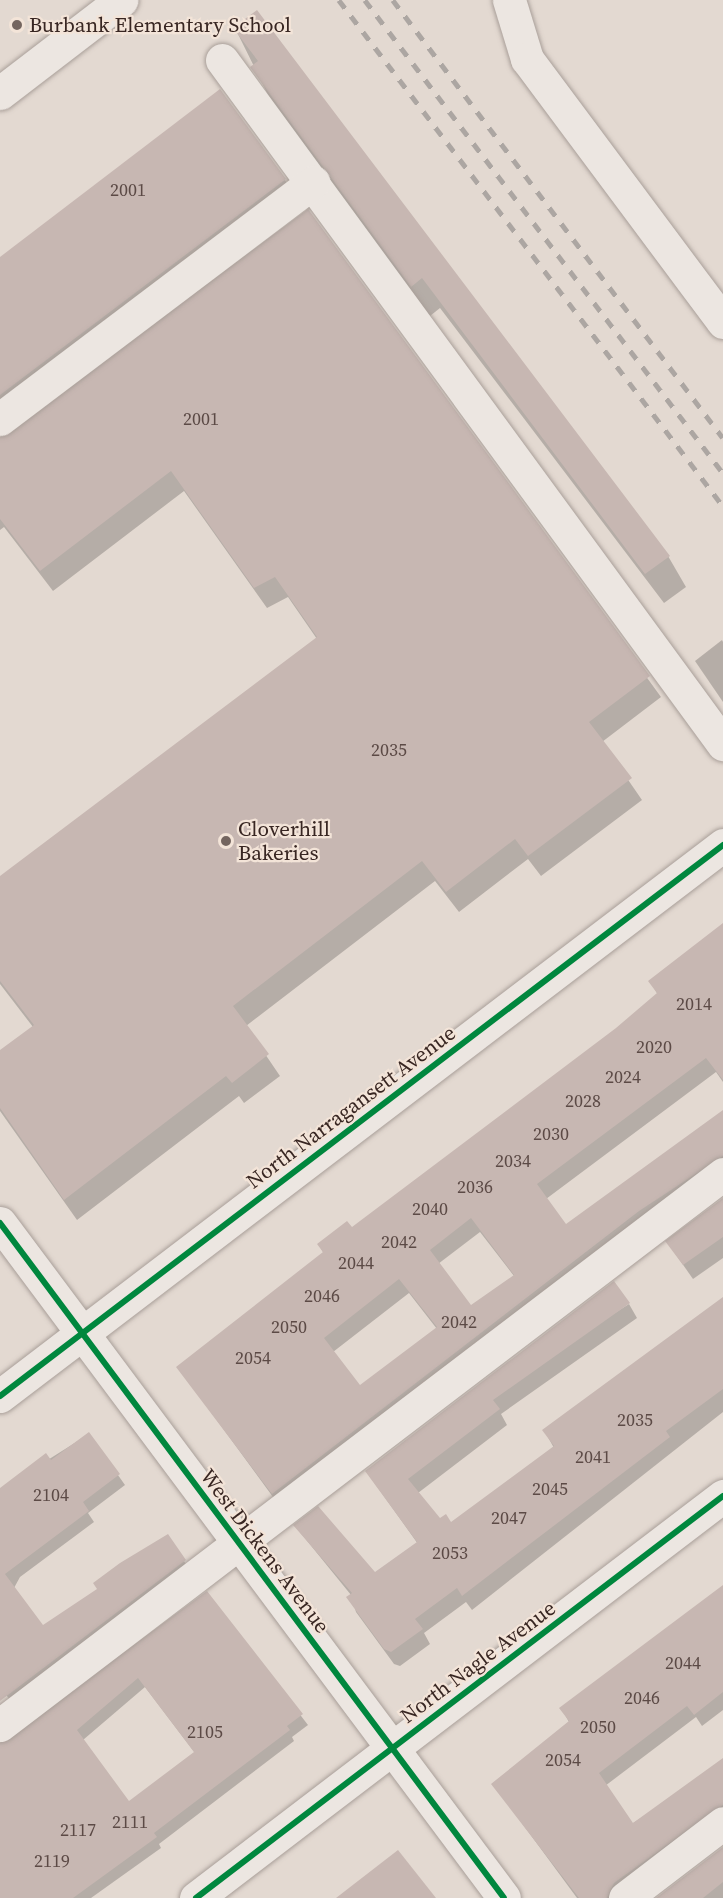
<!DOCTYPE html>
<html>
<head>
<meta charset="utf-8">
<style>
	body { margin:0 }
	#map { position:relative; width:723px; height:1898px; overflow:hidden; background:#e3d9d1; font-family:"Source Serif 4",serif }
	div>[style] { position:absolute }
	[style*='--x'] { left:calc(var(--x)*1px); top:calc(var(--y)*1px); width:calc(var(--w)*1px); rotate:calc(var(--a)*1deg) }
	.shadow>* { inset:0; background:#0003 }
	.building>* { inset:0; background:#c7b7b2 }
	.roads { filter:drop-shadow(0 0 2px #a99f99) drop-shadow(0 0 2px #a99f99) }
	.minor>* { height:33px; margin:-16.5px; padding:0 16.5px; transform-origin:16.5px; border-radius:16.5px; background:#ece6e1 }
	.rail>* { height:4.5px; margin-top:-2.25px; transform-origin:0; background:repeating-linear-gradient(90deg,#aca6a2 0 10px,transparent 0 20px) }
	.cycleway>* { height:6px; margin:-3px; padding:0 3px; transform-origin:3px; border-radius:3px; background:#00873e }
	.dots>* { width:16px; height:16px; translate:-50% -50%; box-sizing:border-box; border:3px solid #f3e4d8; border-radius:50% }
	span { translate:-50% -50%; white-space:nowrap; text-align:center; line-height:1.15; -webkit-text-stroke:4.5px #f3e4d8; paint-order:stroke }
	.number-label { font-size:18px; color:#5c4a46 }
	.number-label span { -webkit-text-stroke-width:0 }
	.poi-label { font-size:21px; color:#382622 }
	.left { translate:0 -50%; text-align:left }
	.street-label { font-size:21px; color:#382622 }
</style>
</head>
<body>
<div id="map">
	<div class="shadow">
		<div style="clip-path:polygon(235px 28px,668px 556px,686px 587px,664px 603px,440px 308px,430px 316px,269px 97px)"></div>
		<div style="clip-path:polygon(285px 180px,297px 201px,0 426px,0 258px)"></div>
		<div style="clip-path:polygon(308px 211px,661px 697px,602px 742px,642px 800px,541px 876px,528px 859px,459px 912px,435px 881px,246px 1026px,280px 1076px,244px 1103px,239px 1096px,77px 1220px,0 1111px,0 1052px,33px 1027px,0 984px,0 878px,317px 639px,288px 597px,267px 608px,184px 491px,53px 591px,4px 527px,0 530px,0 437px)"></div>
		<div style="clip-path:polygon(722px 640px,723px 642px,723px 702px,695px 661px)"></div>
		<div style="clip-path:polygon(evenodd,723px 925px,723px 1082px,716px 1072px,546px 1199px,566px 1226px,723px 1112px,723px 1173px,281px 1508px,178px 1367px,324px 1254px,319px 1245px,352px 1230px,616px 1029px,658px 995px,650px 981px,723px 925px,480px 1232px,514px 1276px,470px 1307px,438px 1264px,480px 1232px,723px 925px,409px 1293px,437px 1329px,360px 1388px,333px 1352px,409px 1293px)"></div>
		<div style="clip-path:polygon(723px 1199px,723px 1258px,693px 1279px,667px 1242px)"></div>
		<div style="clip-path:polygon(723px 1299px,723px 1412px,472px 1610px,466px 1602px,424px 1633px,430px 1644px,400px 1666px,394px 1664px,356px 1612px,351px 1595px,295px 1526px,375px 1574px,418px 1544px,366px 1471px,629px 1304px,637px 1318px,501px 1414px,507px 1425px,418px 1493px,439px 1520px,451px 1524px,554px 1448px,544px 1430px)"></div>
		<div style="clip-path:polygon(89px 1434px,125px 1485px,88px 1513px,94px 1522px,20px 1577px,14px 1588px,42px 1627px,184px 1561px,190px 1571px,14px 1705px,0 1687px,0 1490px)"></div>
		<div style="clip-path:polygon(723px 1588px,723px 1710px,702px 1726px,696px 1717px,605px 1786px,627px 1827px,723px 1765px,723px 1819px,619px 1898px,577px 1898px,493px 1784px,569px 1722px,561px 1708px)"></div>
		<div style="clip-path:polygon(evenodd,207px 1593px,308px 1725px,292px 1737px,294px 1741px,159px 1844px,161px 1848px,91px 1898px,0 1898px,0 1746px,207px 1593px,145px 1687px,195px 1753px,129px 1803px,83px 1740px,145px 1687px)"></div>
		<div style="clip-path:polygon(723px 1848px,723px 1898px,658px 1898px)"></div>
	</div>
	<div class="building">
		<div style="clip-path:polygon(257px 10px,670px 556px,645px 574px,422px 278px,411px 287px,250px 67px,258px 61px,233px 28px)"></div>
		<div style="clip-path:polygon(220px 89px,286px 179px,0 395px,0 257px)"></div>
		<div style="clip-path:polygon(308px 209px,650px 676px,589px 722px,632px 778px,528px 856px,515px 839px,446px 892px,422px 861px,233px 1006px,269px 1054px,232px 1083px,226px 1076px,64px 1200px,0 1108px,0 1050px,34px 1025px,0 981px,0 876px,317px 637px,275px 577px,254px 588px,171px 471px,40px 571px,0 519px,0 437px)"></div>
		<div style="clip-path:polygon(evenodd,723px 923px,723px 1080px,706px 1058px,537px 1184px,566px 1224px,723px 1110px,723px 1156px,639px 1211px,272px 1494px,176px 1367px,323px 1252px,317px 1244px,347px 1221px,352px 1227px,616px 1028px,657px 993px,648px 981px,723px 923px,471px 1218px,514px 1275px,471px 1305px,430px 1250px,471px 1218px,723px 923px,399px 1279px,437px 1327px,360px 1385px,324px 1338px,399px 1279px)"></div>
		<div style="clip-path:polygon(723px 1198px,723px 1237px,683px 1265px,665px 1241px)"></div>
		<div style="clip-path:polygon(614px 1281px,630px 1303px,493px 1400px,500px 1409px,408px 1479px,440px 1518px,446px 1514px,451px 1522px,554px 1446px,542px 1430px,723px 1297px,723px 1389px,666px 1431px,670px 1437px,462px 1596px,457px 1588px,415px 1619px,423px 1629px,391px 1652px,384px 1649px,346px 1597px,352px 1593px,293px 1525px,318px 1506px,375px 1572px,417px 1542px,365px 1471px)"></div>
		<div style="clip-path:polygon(89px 1432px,120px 1474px,83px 1502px,89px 1511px,5px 1574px,43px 1625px,97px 1589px,93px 1583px,120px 1563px,168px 1534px,186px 1560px,0 1701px,0 1488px,46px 1453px,51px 1460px)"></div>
		<div style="clip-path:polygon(723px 1585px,723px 1692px,694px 1715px,687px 1706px,599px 1773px,633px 1823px,723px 1758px,723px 1805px,614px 1883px,607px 1898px,579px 1898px,491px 1784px,569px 1721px,559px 1708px)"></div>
		<div style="clip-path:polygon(evenodd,207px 1591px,303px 1714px,287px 1726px,290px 1730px,154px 1833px,157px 1837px,73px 1898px,0 1898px,0 1743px,207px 1591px,138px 1678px,194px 1752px,129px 1801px,77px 1730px,138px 1678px)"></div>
		<div style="clip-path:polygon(723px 1847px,723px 1882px,703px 1898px,656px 1898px)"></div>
		<div style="clip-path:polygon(398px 1850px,436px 1898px,336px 1898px)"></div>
	</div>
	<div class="roads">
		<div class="minor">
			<div style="--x:509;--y:0;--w:62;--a:73"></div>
			<div style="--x:527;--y:59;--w:328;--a:53.3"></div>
			<div style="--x:222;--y:60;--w:848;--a:53.78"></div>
			<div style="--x:0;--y:93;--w:153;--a:-37.5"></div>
			<div style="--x:0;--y:419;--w:393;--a:-37.1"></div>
			<div style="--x:0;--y:1223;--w:842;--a:53.25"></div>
			<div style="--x:0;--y:1396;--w:909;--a:-37.31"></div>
			<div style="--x:0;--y:1725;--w:909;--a:-37.31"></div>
			<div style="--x:196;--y:1898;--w:663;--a:-37.34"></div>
			<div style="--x:625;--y:1898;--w:123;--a:-37.4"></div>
		</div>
	</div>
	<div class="rail">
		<div style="--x:339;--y:0;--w:635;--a:52.81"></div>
		<div style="--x:365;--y:0;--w:593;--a:52.88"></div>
		<div style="--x:393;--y:0;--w:548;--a:53"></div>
	</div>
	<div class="cycleway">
		<div style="--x:0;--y:1223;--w:842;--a:53.25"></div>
		<div style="--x:0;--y:1396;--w:909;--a:-37.31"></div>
		<div style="--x:196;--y:1898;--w:663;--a:-37.34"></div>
	</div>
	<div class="dots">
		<div style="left:17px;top:25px;background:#74655f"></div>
		<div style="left:226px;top:841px;background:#74655f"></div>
	</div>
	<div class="number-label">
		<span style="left:128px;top:190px">2001</span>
		<span style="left:201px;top:419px">2001</span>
		<span style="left:389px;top:750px">2035</span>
		<span style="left:694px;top:1004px">2014</span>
		<span style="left:654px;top:1047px">2020</span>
		<span style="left:623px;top:1077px">2024</span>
		<span style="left:583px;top:1101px">2028</span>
		<span style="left:551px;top:1134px">2030</span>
		<span style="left:513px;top:1161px">2034</span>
		<span style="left:475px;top:1187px">2036</span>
		<span style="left:430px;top:1209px">2040</span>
		<span style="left:399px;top:1242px">2042</span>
		<span style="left:356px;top:1263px">2044</span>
		<span style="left:322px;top:1296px">2046</span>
		<span style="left:459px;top:1322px">2042</span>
		<span style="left:289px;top:1327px">2050</span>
		<span style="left:253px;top:1358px">2054</span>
		<span style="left:635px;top:1420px">2035</span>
		<span style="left:593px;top:1457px">2041</span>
		<span style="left:550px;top:1489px">2045</span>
		<span style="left:51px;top:1495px">2104</span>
		<span style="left:509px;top:1518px">2047</span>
		<span style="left:450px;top:1553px">2053</span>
		<span style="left:683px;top:1663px">2044</span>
		<span style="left:642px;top:1698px">2046</span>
		<span style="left:598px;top:1727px">2050</span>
		<span style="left:205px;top:1732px">2105</span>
		<span style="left:563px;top:1760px">2054</span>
		<span style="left:130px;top:1822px">2111</span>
		<span style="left:78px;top:1830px">2117</span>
		<span style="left:52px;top:1861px">2119</span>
	</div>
	<div class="poi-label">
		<span class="left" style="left:29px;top:25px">Burbank Elementary School</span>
		<span class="left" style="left:238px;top:841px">Cloverhill<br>Bakeries</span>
	</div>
	<div class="street-label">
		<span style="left:351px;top:1107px;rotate:-37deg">North Narragansett Avenue</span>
		<span style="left:265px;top:1551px;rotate:53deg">West Dickens Avenue</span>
		<span style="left:478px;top:1662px;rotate:-37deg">North Nagle Avenue</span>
	</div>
</div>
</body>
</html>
